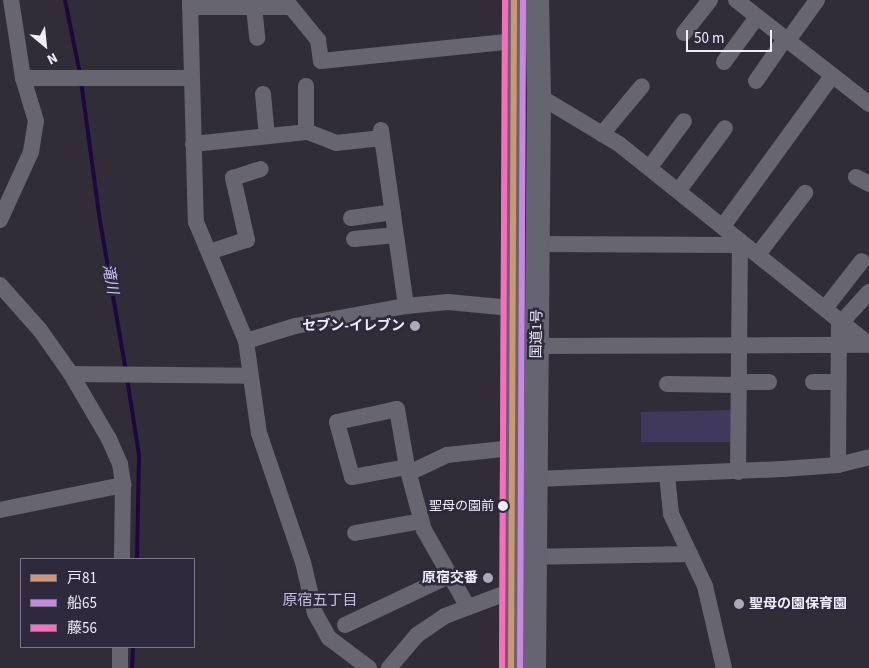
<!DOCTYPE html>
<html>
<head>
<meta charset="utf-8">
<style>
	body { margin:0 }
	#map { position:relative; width:869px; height:668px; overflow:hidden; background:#302d38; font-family:"Source Sans 3","Noto Sans JP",sans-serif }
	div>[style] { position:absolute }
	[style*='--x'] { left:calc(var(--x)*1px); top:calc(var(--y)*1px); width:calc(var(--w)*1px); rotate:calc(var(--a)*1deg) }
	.green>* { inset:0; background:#41395b }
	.stream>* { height:4px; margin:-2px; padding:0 2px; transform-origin:2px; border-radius:2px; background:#1e073e }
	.minor>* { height:16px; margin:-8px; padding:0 8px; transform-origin:8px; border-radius:8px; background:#67656f }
	.highway>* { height:24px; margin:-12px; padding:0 12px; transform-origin:12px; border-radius:12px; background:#676472 }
	.bus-1>* { height:6px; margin:-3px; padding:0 3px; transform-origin:3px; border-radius:3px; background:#cd976f }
	.bus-2>* { height:6px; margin:-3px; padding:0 3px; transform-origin:3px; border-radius:3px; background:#c787e3 }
	.bus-3>* { height:6px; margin:-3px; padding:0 3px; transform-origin:3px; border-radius:3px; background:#fb6dba }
	.dots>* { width:14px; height:14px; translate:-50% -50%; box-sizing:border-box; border:2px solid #2e293c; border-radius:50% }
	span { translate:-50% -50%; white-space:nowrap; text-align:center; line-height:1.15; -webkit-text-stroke:5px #2e293c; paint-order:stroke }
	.bus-label { font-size:13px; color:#efedfa }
	.right { translate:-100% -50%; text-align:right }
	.poi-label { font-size:14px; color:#efedfa; font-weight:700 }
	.left { translate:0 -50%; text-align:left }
	.street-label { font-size:14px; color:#efedfa }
	.water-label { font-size:15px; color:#d3c5ff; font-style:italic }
	.neighbourhood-label { font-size:15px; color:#c5c0d9 }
	.legend { position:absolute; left:20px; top:558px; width:175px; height:90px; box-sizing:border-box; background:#2e293c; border:1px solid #7b7788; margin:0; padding:6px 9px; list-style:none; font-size:15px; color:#efedfa }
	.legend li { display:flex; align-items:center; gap:10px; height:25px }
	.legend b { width:25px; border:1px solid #7b7788 }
	.north { position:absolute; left:20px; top:20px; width:50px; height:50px; -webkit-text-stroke:4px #2e293c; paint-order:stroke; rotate:152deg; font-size:14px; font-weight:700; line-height:20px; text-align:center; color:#efedfa }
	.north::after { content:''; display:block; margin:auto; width:18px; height:22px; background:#efedfa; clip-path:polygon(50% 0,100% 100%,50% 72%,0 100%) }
	.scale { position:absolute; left:686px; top:30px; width:86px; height:22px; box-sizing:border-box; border:2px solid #efedfa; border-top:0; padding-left:6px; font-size:15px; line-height:18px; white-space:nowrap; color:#efedfa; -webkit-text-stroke:4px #2e293c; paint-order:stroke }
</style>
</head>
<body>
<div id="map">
	<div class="green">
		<div style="clip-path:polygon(734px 410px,733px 442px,641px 442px,641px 412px)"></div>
	</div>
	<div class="stream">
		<div style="--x:65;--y:0;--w:76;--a:78.5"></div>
		<div style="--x:81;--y:81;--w:135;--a:82.3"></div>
		<div style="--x:99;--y:215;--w:158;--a:80.2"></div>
		<div style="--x:127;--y:378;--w:78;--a:81.1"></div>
		<div style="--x:139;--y:455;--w:104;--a:91.1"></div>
		<div style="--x:132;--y:668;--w:21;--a:-87"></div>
	</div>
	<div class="minor">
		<div style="--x:190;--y:0;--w:222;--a:88.5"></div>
		<div style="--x:196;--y:222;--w:129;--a:67.2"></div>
		<div style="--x:246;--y:341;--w:93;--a:82"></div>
		<div style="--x:259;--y:433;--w:136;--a:71.2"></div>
		<div style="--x:303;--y:562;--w:52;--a:76.8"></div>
		<div style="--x:315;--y:613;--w:29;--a:61"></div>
		<div style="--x:329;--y:638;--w:50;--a:36.9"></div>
		<div style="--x:736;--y:0;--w:169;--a:38"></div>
		<div style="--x:190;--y:7;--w:101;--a:0"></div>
		<div style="--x:291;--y:7;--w:43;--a:50.7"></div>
		<div style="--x:318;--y:40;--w:21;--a:82"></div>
		<div style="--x:321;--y:61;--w:195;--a:-5.9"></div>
		<div style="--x:254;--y:7;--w:31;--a:84"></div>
		<div style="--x:684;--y:33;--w:42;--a:-51.8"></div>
		<div style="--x:789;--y:39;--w:48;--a:-54.3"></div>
		<div style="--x:724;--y:62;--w:56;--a:-53.7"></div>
		<div style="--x:23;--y:78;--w:169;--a:0"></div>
		<div style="--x:756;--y:81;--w:51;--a:-55.4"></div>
		<div style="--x:263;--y:94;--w:42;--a:84.6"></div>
		<div style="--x:539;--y:96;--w:93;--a:31"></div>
		<div style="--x:619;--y:144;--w:320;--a:38.7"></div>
		<div style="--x:381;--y:130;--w:178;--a:81.9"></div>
		<div style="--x:306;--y:132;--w:46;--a:-90"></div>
		<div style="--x:602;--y:134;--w:62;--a:-50.2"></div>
		<div style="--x:193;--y:144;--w:116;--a:-6"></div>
		<div style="--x:308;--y:132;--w:30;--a:21"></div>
		<div style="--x:336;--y:143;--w:46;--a:-6.2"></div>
		<div style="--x:650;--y:167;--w:57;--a:-53.5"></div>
		<div style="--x:856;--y:177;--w:15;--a:28"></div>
		<div style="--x:679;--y:190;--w:77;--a:-53.4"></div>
		<div style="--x:351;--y:218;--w:42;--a:-8.1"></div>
		<div style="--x:0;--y:220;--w:75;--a:-65.5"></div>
		<div style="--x:31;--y:152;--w:31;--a:-81"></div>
		<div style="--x:36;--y:121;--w:45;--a:-106.8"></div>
		<div style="--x:23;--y:78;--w:79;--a:-98.7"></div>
		<div style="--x:723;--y:226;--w:185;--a:-54"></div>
		<div style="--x:354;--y:239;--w:42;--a:-5.4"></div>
		<div style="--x:538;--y:244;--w:201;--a:0.3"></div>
		<div style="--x:209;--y:252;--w:40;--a:-18"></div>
		<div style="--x:247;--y:240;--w:64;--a:-102.7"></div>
		<div style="--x:233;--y:178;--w:29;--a:-18"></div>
		<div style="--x:759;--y:253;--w:76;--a:-52.5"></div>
		<div style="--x:0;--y:285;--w:60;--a:48.4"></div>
		<div style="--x:40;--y:330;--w:54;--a:54.8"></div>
		<div style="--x:71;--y:374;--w:75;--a:59.7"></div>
		<div style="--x:109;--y:439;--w:27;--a:66"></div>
		<div style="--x:120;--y:464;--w:19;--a:81"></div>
		<div style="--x:123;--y:483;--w:76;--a:90.8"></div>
		<div style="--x:826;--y:307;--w:58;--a:-52"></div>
		<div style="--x:246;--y:341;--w:51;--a:-17"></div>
		<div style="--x:295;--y:326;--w:113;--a:-10.2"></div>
		<div style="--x:406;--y:306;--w:42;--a:-5.4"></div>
		<div style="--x:448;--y:302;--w:64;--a:5.4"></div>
		<div style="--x:536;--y:346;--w:333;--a:-0.2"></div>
		<div style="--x:71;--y:374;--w:179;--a:0.6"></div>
		<div style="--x:739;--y:382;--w:30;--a:0"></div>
		<div style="--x:813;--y:382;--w:25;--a:0"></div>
		<div style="--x:667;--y:384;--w:72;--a:0.8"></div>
		<div style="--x:838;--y:465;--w:140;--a:-89.6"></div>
		<div style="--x:839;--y:325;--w:45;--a:-47.7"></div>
		<div style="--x:407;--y:467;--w:56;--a:169.7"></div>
		<div style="--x:352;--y:477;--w:57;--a:-105.3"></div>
		<div style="--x:337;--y:422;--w:61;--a:-12.2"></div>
		<div style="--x:397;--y:409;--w:59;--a:80.2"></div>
		<div style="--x:407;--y:467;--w:65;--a:74.9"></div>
		<div style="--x:424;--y:530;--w:89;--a:60.3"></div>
		<div style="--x:738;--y:472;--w:231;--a:-89.5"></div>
		<div style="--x:409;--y:473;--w:42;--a:-25.3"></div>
		<div style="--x:447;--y:455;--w:64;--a:-6.2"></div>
		<div style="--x:667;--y:475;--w:39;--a:84"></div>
		<div style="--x:671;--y:514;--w:80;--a:64.7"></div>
		<div style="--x:705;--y:586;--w:84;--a:77"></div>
		<div style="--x:535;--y:479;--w:248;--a:-2.3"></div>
		<div style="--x:783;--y:469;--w:55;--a:-4.2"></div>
		<div style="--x:838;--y:465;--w:32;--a:-14"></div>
		<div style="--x:0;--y:510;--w:126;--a:-11.5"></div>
		<div style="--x:355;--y:533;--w:67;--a:-10.3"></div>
		<div style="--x:525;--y:557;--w:165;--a:-1"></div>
		<div style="--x:345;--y:625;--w:117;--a:-25.3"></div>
		<div style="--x:120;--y:668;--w:21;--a:-90"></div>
		<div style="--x:389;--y:668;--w:43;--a:-49.7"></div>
		<div style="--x:417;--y:635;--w:34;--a:-34"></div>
		<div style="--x:445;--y:616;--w:68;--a:-20.6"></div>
	</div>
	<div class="highway">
		<div style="--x:511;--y:668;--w:668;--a:-89.74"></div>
		<div style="--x:534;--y:668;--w:572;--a:-89.5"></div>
		<div style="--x:539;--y:96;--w:96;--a:-91.2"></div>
	</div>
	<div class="bus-1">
		<div style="--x:511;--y:668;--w:668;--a:-89.74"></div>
	</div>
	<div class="bus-2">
		<div style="--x:520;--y:668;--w:668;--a:-89.74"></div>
	</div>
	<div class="bus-3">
		<div style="--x:502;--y:668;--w:668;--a:-89.74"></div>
	</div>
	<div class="dots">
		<div style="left:415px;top:326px;background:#acaab6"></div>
		<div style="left:503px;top:506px;background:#efedfa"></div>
		<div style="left:488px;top:578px;background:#acaab6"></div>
		<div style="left:739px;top:604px;background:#acaab6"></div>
	</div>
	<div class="bus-label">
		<span class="right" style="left:494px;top:506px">聖母の園前</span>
	</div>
	<div class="poi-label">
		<span class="right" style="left:405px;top:326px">セブン-イレブン</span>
		<span class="right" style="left:478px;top:578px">原宿交番</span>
		<span class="left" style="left:749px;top:604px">聖母の園保育園</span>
	</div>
	<div class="street-label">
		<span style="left:537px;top:334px;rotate:-89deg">国道1号</span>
	</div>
	<div class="water-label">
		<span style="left:110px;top:279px;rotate:80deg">滝川</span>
	</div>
	<div class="neighbourhood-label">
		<span style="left:320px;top:601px">原宿五丁目</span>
	</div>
	<ul class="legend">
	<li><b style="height:6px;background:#cd976f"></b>戸81</li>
	<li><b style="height:6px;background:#c787e3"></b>船65</li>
	<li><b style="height:6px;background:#fb6dba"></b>藤56</li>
	</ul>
	<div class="north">N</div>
	<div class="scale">50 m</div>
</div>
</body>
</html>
